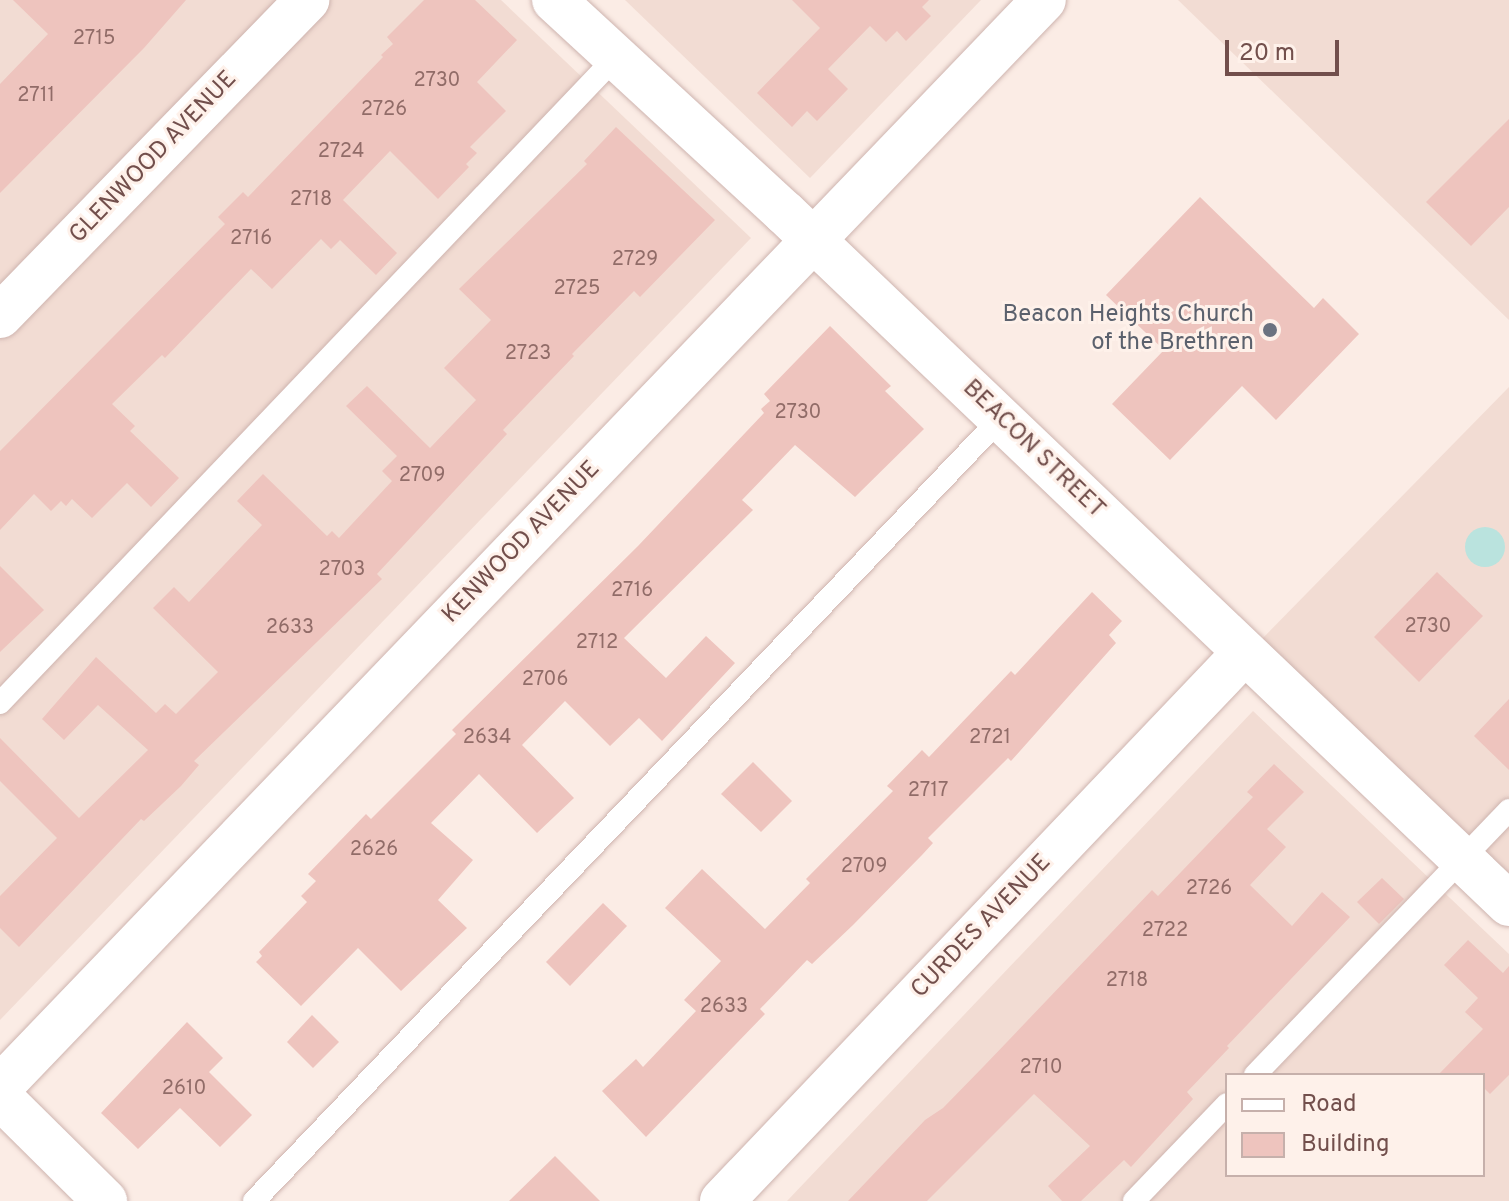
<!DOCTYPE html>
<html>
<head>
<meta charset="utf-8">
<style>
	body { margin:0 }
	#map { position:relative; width:1509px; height:1201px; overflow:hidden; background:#fbece5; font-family:Overpass,sans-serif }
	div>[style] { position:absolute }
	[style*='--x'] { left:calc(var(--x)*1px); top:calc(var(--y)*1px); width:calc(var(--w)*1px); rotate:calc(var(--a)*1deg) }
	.residential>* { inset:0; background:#f2dcd3 }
	.water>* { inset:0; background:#bae3de }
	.round { border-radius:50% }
	.building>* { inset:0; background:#eec4be }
	.roads { filter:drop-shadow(0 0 2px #ceb4af) drop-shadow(0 0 2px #ceb4af) }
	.service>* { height:22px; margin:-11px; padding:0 11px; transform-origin:11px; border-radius:11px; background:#fff }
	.minor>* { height:44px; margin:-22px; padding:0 22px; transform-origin:22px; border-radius:22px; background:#fff }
	.dots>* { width:22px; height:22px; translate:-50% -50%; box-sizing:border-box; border:4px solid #fef1ea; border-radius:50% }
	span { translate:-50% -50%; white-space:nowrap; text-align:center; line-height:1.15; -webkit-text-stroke:6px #fef1ea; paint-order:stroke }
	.number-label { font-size:20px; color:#916c68 }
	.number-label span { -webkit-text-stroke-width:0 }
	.street-label { font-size:24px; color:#724f4c }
	.worship-label { font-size:24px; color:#5b616d }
	.right { translate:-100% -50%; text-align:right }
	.legend { position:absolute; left:1225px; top:1073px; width:260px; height:104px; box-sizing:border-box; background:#fef1ea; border:2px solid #c6b0ab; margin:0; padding:10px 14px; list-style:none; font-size:24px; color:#724f4c }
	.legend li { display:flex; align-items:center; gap:16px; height:40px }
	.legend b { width:40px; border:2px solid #c6b0ab }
	.scale { position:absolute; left:1225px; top:40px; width:114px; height:36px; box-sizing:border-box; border:4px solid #724f4c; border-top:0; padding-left:10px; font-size:24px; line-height:28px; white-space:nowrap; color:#724f4c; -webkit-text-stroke:6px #fef1ea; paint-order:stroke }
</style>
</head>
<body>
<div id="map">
	<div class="residential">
		<div style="clip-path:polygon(0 0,501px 0,751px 238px,0 1020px)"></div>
		<div style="clip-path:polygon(625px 0,981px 0,810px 178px)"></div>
		<div style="clip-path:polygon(1178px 0,1509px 0,1509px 320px)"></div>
		<div style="clip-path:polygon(1509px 387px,1509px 879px,1259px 642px)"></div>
		<div style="clip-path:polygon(evenodd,1253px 711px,1509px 954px,1509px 1201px,787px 1201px,1253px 711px,1227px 1075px,1483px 1075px,1483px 1175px,1227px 1175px,1227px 1075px)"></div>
	</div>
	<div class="water">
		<div class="round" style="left:1465px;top:527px;width:40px;height:40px"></div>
	</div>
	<div class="building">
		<div style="clip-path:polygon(13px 0,186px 0,144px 48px,0 193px,0 84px,48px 34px)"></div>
		<div style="clip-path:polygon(424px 0,475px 0,517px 40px,477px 82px,506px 111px,470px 147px,477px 153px,466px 164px,469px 167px,438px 199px,390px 151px,343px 200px,397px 253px,376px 275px,340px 240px,331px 249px,321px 239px,272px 289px,251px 269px,165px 358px,162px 355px,112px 404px,135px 426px,130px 431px,179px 478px,151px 507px,127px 483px,92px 518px,72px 499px,66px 506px,61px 501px,51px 511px,34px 494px,0 530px,0 451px,225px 224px,218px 217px,243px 192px,248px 197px,383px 57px,381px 55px,393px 44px,387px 37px)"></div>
		<div style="clip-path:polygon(792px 0,929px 0,922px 7px,931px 16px,906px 41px,897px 31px,886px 42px,870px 26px,828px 69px,848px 89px,817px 121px,807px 111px,792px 127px,757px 93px,820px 28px)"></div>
		<div style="clip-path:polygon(1509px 119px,1509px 207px,1471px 246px,1426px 202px)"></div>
		<div style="clip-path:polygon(616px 127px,715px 220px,640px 297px,634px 291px,572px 354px,574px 356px,503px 430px,507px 434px,377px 574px,382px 579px,194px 761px,199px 765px,181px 786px,144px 821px,141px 819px,19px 947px,0 928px,0 896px,57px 838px,0 781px,0 738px,79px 818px,148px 750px,98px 705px,64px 740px,42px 719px,96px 657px,156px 713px,165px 704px,176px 714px,218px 672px,153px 608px,174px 587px,189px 602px,262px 525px,237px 501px,263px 474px,327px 536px,332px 531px,339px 538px,392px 481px,382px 471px,397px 456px,346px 406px,367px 386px,430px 448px,476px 400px,444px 368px,491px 320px,459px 289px,587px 164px,584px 161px)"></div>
		<div style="clip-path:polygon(1200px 197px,1314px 308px,1323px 298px,1359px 334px,1276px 420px,1242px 386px,1170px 460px,1112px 404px,1164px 350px,1106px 295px)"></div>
		<div style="clip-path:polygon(830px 326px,891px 386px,885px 391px,924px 429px,855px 497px,795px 445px,742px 500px,753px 510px,624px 638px,666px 678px,706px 636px,735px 663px,662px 741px,639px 718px,610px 746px,565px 701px,522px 745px,574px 798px,537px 833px,479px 774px,431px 823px,473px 860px,438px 900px,467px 928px,401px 991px,358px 948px,301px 1006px,256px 962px,262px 956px,259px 952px,307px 902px,301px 896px,316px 881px,308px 874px,366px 814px,371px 819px,456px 734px,452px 730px,638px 546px,764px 413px,761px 409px,770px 401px,764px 394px)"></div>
		<div style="clip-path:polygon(0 566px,44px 610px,0 652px)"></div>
		<div style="clip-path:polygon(1437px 572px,1483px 616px,1419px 682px,1374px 637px)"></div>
		<div style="clip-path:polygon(1092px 592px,1122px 621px,1109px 635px,1116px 643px,1011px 761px,1008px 758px,928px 838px,933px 843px,922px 855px,853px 925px,812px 964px,807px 960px,760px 1009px,765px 1014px,646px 1137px,602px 1091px,636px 1059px,643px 1067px,696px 1011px,684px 1000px,721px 961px,665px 908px,702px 869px,765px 929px,810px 883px,806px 879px,893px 791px,887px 786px,922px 750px,929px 757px,1011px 671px,1015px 675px)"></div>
		<div style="clip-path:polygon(1509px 699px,1509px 770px,1474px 736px)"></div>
		<div style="clip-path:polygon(753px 762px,792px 801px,761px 832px,721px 794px)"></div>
		<div style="clip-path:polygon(1274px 764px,1304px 792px,1267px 829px,1286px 847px,1250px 885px,1292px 926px,1322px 892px,1350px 917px,1227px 1046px,1229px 1048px,1187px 1092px,1193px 1099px,1131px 1167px,1124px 1160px,1081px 1201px,1062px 1201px,1048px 1186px,1090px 1146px,1034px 1094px,927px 1201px,848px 1201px,925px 1120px,943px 1108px,984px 1066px,1152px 890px,1158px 896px,1253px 797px,1247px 792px)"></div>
		<div style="clip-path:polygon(1382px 878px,1404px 899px,1379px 924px,1357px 902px)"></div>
		<div style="clip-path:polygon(603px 903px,627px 926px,570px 986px,546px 962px)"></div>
		<div style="clip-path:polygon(1468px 940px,1503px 973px,1509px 966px,1509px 1075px,1490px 1094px,1483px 1087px,1483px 1075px,1438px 1075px,1483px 1029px,1465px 1012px,1478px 998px,1444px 965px)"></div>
		<div style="clip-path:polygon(312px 1015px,339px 1042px,313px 1068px,287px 1042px)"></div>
		<div style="clip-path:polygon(187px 1022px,223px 1058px,209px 1072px,252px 1115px,220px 1147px,180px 1108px,138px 1149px,101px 1113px)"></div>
		<div style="clip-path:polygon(555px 1156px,600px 1201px,509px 1201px)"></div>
	</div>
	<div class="roads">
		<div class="service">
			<div style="--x:0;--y:703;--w:891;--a:-46.36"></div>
			<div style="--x:1255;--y:1075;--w:367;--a:-46.2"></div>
			<div style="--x:254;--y:1201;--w:1082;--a:-46.35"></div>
			<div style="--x:1134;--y:1201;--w:134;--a:-46.2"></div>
		</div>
		<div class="minor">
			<div style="--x:554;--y:0;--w:313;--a:42.7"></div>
			<div style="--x:784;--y:212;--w:1002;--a:43.67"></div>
			<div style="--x:0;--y:316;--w:441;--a:-45.8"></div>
			<div style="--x:0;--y:1087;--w:1507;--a:-46.16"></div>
			<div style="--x:0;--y:1097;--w:148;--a:44.7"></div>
			<div style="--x:722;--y:1201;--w:757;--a:-46.39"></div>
		</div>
	</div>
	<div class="dots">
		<div style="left:1270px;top:330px;background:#6b7280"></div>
	</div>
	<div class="number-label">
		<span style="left:94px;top:39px">2715</span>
		<span style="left:437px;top:81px">2730</span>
		<span style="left:36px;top:96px">2711</span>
		<span style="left:384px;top:110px">2726</span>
		<span style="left:341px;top:152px">2724</span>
		<span style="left:311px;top:200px">2718</span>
		<span style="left:251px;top:239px">2716</span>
		<span style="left:635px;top:260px">2729</span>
		<span style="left:577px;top:289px">2725</span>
		<span style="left:528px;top:354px">2723</span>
		<span style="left:798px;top:413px">2730</span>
		<span style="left:422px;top:476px">2709</span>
		<span style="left:342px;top:570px">2703</span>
		<span style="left:632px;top:591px">2716</span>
		<span style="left:1428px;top:627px">2730</span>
		<span style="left:290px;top:628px">2633</span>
		<span style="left:597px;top:643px">2712</span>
		<span style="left:545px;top:680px">2706</span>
		<span style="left:487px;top:738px">2634</span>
		<span style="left:990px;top:738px">2721</span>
		<span style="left:928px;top:791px">2717</span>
		<span style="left:374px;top:850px">2626</span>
		<span style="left:864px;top:867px">2709</span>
		<span style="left:1209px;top:889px">2726</span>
		<span style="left:1165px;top:931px">2722</span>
		<span style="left:1127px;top:981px">2718</span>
		<span style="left:724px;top:1007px">2633</span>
		<span style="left:1041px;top:1068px">2710</span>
		<span style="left:184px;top:1089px">2610</span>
	</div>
	<div class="street-label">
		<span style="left:154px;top:158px;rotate:-46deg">GLENWOOD AVENUE</span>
		<span style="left:1033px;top:450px;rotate:44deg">BEACON STREET</span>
		<span style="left:522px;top:543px;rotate:-46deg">KENWOOD AVENUE</span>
		<span style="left:982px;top:927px;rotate:-46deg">CURDES AVENUE</span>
	</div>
	<div class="worship-label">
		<span class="right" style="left:1254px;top:330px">Beacon Heights Church<br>of the Brethren</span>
	</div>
	<ul class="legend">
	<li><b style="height:10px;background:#fff"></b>Road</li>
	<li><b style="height:22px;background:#eec4be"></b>Building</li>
	</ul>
	<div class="scale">20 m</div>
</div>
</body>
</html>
